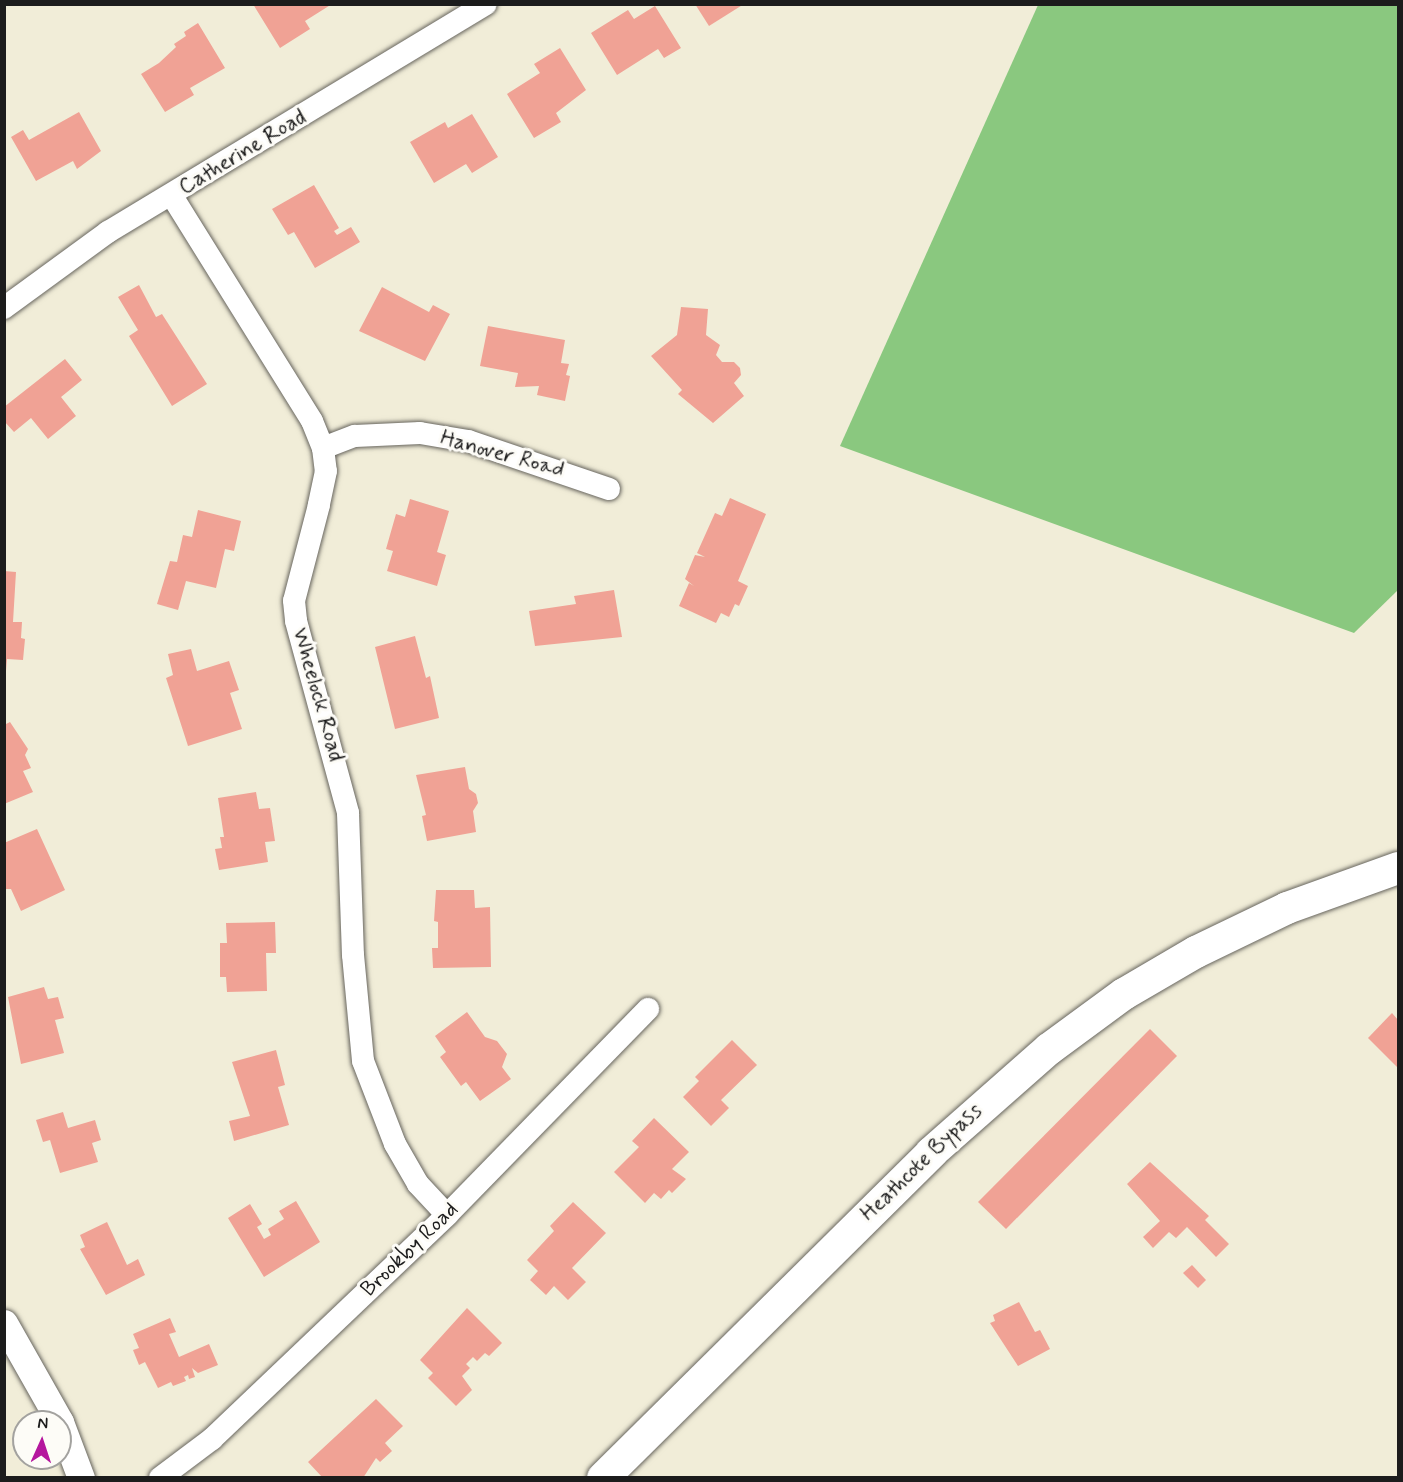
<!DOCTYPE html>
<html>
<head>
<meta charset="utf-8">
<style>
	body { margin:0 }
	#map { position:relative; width:1403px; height:1482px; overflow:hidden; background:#f1edd8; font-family:Mynerve,sans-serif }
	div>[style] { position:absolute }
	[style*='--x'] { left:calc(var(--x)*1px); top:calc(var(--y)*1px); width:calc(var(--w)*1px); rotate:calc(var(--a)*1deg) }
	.green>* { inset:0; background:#8ac87f }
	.building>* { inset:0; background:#f0a295 }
	.roads { filter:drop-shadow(0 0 2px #67655e) drop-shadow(0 0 2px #67655e) }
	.minor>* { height:22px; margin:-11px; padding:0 11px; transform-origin:11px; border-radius:11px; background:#fff }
	.tertiary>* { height:27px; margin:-13.5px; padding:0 13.5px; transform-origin:13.5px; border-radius:13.5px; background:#fff }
	.secondary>* { height:32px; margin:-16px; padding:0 16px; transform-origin:16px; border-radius:16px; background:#fff }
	span { translate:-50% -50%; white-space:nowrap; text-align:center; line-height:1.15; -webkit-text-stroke:6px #fdfcf7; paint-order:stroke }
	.street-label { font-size:22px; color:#1c1c1c }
	.frame { position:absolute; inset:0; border:6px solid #1c1c1c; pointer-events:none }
	.north { position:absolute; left:12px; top:1410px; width:60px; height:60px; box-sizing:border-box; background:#fdfcf7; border:2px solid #a3a29f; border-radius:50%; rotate:3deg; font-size:16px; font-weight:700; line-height:24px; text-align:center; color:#1c1c1c }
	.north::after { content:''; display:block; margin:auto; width:21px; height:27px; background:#b5179e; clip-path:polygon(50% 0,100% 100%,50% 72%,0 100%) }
</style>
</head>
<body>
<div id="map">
	<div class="green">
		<div style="clip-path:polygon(1038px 5px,1398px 5px,1398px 590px,1354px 633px,840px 446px)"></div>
	</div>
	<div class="building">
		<div style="clip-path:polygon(253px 4px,332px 4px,305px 21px,310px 29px,280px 48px)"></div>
		<div style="clip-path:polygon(695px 4px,744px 4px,709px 26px)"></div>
		<div style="clip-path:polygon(655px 6px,681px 48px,664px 58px,658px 49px,617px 75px,591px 33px,628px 10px,634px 19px)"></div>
		<div style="clip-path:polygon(198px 23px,225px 68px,190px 88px,194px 95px,165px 112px,141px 74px,159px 63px,176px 47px,174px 44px,186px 36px,184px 32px)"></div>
		<div style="clip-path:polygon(560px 48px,586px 90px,556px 113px,561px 122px,534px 138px,507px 94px,540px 73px,534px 64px)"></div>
		<div style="clip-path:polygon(79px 112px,101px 151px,77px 169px,73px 161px,36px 181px,11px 137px,23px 130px,29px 140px)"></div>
		<div style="clip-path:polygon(472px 114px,498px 157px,472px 173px,466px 164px,434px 183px,410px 142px,445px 122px,448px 128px)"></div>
		<div style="clip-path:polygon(314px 185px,339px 228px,334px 231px,337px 235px,351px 227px,360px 242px,315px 268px,294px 232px,288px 235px,272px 209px)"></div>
		<div style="clip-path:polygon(139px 285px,156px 317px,162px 314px,207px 384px,172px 406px,129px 336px,138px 330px,118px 297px)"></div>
		<div style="clip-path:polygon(382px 287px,429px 312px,433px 305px,450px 314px,425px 361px,359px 331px)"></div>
		<div style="clip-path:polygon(681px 307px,708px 309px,706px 335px,720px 345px,716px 355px,722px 362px,734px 362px,740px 368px,741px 375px,734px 383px,744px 396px,713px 423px,678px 394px,682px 390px,651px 356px,677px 335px)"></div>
		<div style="clip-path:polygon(488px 326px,565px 340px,561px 363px,569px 364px,566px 375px,570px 376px,565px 401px,537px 395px,539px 386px,515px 387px,518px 373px,480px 366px)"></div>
		<div style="clip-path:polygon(65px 359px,82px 380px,61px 397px,76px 416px,48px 439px,31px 418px,14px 432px,4px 421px,4px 407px)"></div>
		<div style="clip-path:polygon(730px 498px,766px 514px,738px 581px,748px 586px,739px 606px,735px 604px,729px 617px,721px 613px,716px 623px,679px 606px,689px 583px,694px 586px,685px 579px,695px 555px,705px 557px,697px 553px,715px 513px,722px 516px)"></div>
		<div style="clip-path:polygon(410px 499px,449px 511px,437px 552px,446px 555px,437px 586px,387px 571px,393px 551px,386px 549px,396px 514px,405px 517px)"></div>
		<div style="clip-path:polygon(198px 510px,241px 521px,234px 551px,225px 549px,216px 588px,186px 581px,178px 610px,157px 604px,170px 561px,177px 562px,183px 535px,192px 537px)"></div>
		<div style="clip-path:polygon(4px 571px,16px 572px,13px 622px,22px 622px,21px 638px,25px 639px,23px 660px,7px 659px,6px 671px)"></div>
		<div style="clip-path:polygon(614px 590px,622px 637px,535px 646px,529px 611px,576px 604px,574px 596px)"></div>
		<div style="clip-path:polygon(415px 636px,426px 678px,430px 676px,439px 718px,395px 729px,375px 647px)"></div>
		<div style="clip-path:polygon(191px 649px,197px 671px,229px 661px,239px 690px,230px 693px,242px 729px,188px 746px,166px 678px,173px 675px,168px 654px)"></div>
		<div style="clip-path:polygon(10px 722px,28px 749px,25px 755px,31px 768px,23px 771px,33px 792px,4px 804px,4px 725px)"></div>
		<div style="clip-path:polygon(465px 767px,469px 789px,476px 794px,478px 803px,473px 811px,476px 832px,427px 841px,422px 816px,426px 815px,416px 775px)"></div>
		<div style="clip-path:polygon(256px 792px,259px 809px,270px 808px,275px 841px,265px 842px,268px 862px,219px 870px,215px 849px,222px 848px,220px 837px,224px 837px,218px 798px)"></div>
		<div style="clip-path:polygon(37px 829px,65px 890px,21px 911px,11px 889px,4px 889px,4px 843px)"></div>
		<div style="clip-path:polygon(436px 890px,474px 890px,475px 908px,490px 907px,491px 967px,433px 968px,432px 948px,438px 948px,438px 922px,434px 921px)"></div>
		<div style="clip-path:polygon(275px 922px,276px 953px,266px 953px,267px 991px,227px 992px,226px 977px,220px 977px,220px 943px,227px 943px,226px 923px)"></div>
		<div style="clip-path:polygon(44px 987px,48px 999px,58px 997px,64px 1018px,55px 1020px,64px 1053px,21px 1064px,8px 997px)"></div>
		<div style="clip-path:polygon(467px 1012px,485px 1037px,497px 1041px,507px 1054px,502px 1067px,511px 1079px,480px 1101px,466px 1082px,461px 1086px,440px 1057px,446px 1052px,435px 1036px)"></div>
		<div style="clip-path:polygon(1392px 1013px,1398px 1020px,1398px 1068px,1368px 1038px)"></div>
		<div style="clip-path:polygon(1150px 1029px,1177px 1056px,1006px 1229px,978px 1202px)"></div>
		<div style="clip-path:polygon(732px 1040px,757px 1065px,721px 1100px,729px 1108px,711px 1126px,683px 1097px,699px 1081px,695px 1077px)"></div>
		<div style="clip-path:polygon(276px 1050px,285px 1085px,278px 1087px,289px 1125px,234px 1141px,229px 1121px,250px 1116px,232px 1062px)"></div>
		<div style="clip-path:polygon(63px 1112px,68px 1128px,95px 1120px,101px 1140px,92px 1143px,98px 1162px,60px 1173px,50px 1140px,43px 1142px,36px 1120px)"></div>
		<div style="clip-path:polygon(654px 1118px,689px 1152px,672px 1169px,686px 1179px,672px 1193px,669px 1190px,661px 1199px,654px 1193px,645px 1203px,614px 1172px,639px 1147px,632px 1141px)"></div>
		<div style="clip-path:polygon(1150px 1162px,1209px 1216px,1205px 1220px,1229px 1244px,1216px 1257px,1187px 1227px,1176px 1238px,1169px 1232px,1153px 1248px,1143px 1237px,1160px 1221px,1127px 1184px)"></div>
		<div style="clip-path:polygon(296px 1201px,320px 1242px,264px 1277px,228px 1218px,250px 1204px,262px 1224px,257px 1227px,264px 1239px,271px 1235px,268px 1229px,284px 1219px,279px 1211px)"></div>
		<div style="clip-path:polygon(573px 1202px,606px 1233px,572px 1268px,586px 1282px,568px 1300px,554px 1286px,546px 1295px,530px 1280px,538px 1271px,527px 1260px,554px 1231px,550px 1226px)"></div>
		<div style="clip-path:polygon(107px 1222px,127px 1265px,138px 1259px,145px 1275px,106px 1295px,80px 1249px,85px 1247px,80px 1235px)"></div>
		<div style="clip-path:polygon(1192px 1265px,1206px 1280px,1198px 1288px,1183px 1273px)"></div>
		<div style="clip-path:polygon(1019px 1302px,1035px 1332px,1040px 1330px,1050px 1349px,1018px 1366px,990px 1323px,995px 1321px,993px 1315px)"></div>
		<div style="clip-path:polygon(467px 1308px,502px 1343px,489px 1356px,485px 1353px,477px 1361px,473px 1357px,466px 1364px,470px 1368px,462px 1376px,472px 1390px,456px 1406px,428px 1378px,433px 1373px,420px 1360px)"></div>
		<div style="clip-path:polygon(170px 1318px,176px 1332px,169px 1334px,179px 1357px,209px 1344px,218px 1365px,198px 1373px,192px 1368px,195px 1377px,189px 1379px,188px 1375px,184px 1377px,186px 1381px,173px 1386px,171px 1382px,158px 1388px,145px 1362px,139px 1365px,133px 1350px,139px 1348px,133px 1334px)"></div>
		<div style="clip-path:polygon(376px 1399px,403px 1426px,385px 1443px,392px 1451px,380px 1462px,376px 1458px,363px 1478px,323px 1478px,308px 1462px)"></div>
	</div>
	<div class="roads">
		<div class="minor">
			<div style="--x:172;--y:196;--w:265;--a:58.1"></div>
			<div style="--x:312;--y:421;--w:29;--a:68"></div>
			<div style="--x:323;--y:448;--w:23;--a:83"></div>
			<div style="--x:326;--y:471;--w:35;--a:102"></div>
			<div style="--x:319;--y:505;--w:99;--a:104.6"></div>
			<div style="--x:294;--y:601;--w:20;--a:84"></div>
			<div style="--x:296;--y:621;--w:199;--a:74.8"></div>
			<div style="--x:348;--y:813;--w:142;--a:88"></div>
			<div style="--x:353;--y:955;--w:106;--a:84.6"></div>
			<div style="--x:363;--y:1061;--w:89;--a:68.9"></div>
			<div style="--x:395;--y:1144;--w:46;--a:60.1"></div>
			<div style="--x:418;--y:1184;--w:42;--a:46.9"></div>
			<div style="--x:4;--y:308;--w:129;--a:-36.2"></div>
			<div style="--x:108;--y:232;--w:441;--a:-31.1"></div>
			<div style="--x:323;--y:448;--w:34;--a:-21"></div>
			<div style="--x:355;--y:436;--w:65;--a:-2.6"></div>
			<div style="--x:420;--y:433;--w:49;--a:9.5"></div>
			<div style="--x:468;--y:441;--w:149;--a:18.8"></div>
			<div style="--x:160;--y:1478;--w:65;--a:-36.9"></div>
			<div style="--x:212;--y:1439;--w:325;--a:-43.6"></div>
			<div style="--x:447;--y:1215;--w:288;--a:-45.7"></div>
		</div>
		<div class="tertiary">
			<div style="--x:4;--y:1323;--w:114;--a:60.5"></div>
			<div style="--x:60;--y:1422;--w:60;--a:69.4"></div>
		</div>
		<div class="secondary">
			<div style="--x:603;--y:1478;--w:462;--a:-44.7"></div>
			<div style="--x:931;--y:1153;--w:157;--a:-41.4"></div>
			<div style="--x:1049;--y:1049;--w:93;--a:-36.3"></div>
			<div style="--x:1124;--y:994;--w:83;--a:-30.3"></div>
			<div style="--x:1196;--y:952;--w:101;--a:-25.8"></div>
			<div style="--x:1287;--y:908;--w:118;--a:-19.8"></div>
		</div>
	</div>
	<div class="street-label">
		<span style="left:243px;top:153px;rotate:-31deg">Catherine Road</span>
		<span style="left:502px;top:455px;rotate:15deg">Hanover Road</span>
		<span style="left:317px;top:695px;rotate:74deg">Wheelock Road</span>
		<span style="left:922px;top:1163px;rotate:-44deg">Heathcote Bypass</span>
		<span style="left:410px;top:1250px;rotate:-44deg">Brookby Road</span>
	</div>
	<div class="frame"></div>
	<div class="north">N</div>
</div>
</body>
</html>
